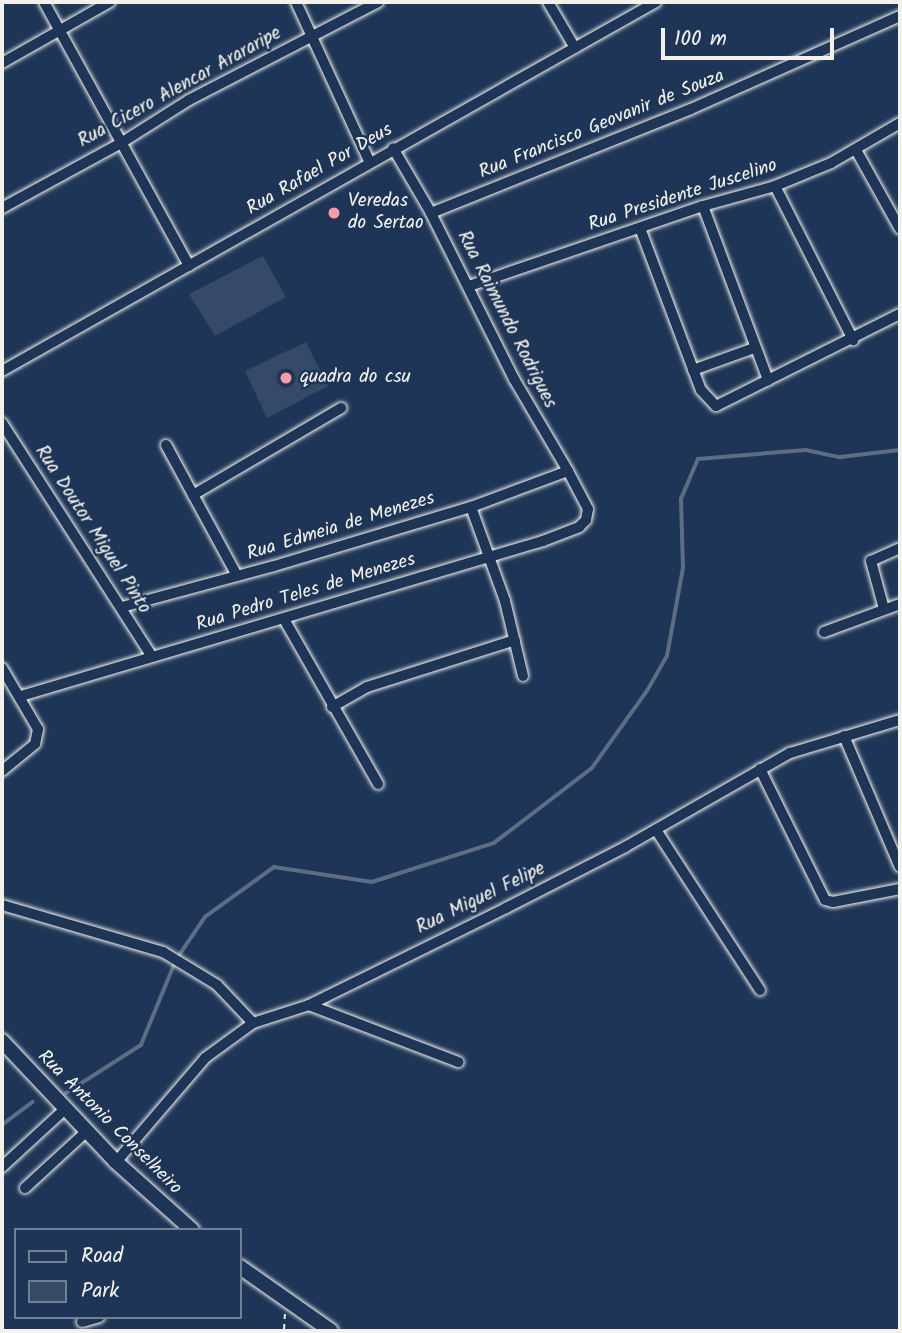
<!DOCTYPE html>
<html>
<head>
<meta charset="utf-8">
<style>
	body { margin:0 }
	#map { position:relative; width:902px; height:1333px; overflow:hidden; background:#1d3557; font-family:Kalam,sans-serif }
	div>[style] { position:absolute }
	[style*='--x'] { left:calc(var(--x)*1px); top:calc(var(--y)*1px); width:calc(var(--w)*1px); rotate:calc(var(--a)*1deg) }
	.green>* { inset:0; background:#354a67 }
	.stream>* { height:3.5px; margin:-1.75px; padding:0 1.75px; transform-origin:1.75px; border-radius:1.75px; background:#5e6d82 }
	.path>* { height:2px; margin-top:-1px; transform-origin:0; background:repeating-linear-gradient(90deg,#f4f1e8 0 7px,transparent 0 12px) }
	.roads { filter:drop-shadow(0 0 2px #f4f1e8) drop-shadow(0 0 2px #f4f1e8) }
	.minor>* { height:10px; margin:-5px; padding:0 5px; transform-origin:5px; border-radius:5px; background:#1d3557 }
	.tertiary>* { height:14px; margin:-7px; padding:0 7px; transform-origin:7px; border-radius:7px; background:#1d3557 }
	.dots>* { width:19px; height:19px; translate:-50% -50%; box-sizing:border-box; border:4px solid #1d3557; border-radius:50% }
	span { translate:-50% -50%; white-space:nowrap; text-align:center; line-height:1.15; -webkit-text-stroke:5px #1d3557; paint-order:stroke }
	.street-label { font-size:19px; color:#f4f1e8 }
	.poi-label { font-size:19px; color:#f4f1e8 }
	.left { translate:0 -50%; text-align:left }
	.frame { position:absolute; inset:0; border:4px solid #f4f1e8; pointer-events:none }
	.legend { position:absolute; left:14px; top:1228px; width:228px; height:91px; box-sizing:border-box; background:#1d3557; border:2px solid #738091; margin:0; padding:9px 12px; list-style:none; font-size:21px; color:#f4f1e8 }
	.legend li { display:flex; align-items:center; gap:14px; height:35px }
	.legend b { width:35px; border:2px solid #738091 }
	.scale { position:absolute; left:661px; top:28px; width:173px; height:32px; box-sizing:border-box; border:4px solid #f4f1e8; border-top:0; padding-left:9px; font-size:21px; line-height:24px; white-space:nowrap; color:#f4f1e8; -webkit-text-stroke:5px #1d3557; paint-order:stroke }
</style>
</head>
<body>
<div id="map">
	<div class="green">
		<div style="clip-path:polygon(263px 256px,286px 297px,215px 336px,189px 294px)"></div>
		<div style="clip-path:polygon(306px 342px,328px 386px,267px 418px,245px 371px)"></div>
	</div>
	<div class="stream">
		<div style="--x:66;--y:1093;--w:89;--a:-32.6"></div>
		<div style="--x:141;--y:1045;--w:92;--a:-67.6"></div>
		<div style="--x:176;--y:960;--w:52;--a:-56"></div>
		<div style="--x:205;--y:917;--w:85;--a:-35.9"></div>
		<div style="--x:274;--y:867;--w:99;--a:8.7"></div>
		<div style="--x:372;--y:882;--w:128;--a:-17.7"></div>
		<div style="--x:494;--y:843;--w:123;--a:-37.4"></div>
		<div style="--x:592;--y:768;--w:95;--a:-54.5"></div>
		<div style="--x:647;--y:691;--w:40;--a:-60.3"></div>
		<div style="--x:667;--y:656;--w:89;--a:-79.7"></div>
		<div style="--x:683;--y:568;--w:69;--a:-91.7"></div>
		<div style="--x:681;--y:499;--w:43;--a:-67"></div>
		<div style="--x:698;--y:459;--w:108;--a:-4.8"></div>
		<div style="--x:806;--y:450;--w:35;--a:12"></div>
		<div style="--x:840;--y:457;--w:60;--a:-6.7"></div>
		<div style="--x:2;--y:1125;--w:38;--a:-37"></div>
	</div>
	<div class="path">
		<div style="--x:284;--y:1331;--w:17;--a:-87"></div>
	</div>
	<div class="roads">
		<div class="minor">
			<div style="--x:44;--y:2;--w:301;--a:61.2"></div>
			<div style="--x:296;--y:2;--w:177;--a:65.3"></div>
			<div style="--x:548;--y:2;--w:53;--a:59.6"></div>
			<div style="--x:2;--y:63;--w:124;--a:-29.5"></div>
			<div style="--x:856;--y:150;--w:90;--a:60.9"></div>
			<div style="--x:775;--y:186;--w:173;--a:63.1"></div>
			<div style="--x:703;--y:206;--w:186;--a:69.5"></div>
			<div style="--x:2;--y:208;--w:136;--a:-28.6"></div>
			<div style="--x:121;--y:143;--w:80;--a:-32.3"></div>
			<div style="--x:189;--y:100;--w:213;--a:-27.4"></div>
			<div style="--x:431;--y:213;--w:280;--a:-21.8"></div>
			<div style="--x:691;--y:109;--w:229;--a:-24"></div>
			<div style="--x:640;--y:228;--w:173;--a:69.4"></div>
			<div style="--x:701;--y:390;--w:22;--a:47"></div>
			<div style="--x:716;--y:406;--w:206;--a:-26.6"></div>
			<div style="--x:469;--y:286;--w:247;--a:-18.9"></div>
			<div style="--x:703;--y:206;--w:75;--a:-15.5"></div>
			<div style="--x:775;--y:186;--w:61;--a:-22.3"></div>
			<div style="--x:831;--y:163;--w:80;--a:-30.1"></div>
			<div style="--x:693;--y:370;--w:65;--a:-19.8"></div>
			<div style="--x:2;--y:371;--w:751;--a:-29.43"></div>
			<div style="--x:2;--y:423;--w:276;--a:57.3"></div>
			<div style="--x:166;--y:445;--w:149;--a:61.5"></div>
			<div style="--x:193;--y:495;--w:172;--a:-30.4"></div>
			<div style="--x:471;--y:507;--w:100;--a:70.1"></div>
			<div style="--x:505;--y:601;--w:77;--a:76.5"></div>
			<div style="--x:122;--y:607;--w:157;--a:-15.1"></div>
			<div style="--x:274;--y:566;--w:206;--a:-16.7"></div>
			<div style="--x:471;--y:507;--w:103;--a:-20.4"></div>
			<div style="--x:884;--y:609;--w:50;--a:-105.2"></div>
			<div style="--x:871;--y:561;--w:32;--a:-24"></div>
			<div style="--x:284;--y:619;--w:190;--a:60.3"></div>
			<div style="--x:824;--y:632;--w:81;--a:-20.2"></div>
			<div style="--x:2;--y:668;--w:71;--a:59.5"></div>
			<div style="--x:38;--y:729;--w:15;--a:101"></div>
			<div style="--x:35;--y:744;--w:43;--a:140.7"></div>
			<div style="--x:21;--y:696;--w:545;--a:-16.54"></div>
			<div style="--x:543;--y:541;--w:39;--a:-21"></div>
			<div style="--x:579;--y:527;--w:10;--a:-45"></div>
			<div style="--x:586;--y:520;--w:11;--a:-80"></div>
			<div style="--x:588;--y:509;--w:43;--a:-117.8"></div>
			<div style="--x:568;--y:471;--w:107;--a:-120.4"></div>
			<div style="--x:514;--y:379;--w:186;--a:-116.6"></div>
			<div style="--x:431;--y:213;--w:75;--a:-120.3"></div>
			<div style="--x:332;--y:707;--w:40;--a:-29.7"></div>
			<div style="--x:367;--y:687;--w:155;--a:-17.6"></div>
			<div style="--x:844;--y:736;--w:142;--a:66.9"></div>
			<div style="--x:760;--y:769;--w:146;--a:63.6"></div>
			<div style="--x:825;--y:900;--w:8;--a:14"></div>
			<div style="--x:833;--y:902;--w:68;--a:-11"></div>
			<div style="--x:656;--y:830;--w:191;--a:57"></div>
			<div style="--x:2;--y:905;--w:168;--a:16.3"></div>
			<div style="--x:163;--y:952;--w:63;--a:31.4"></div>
			<div style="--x:217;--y:985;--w:52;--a:46.5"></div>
			<div style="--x:309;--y:1005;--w:160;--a:20.9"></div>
			<div style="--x:116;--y:1162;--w:137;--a:-49.4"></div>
			<div style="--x:205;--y:1058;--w:59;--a:-36.1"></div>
			<div style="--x:253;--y:1023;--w:59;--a:-17.8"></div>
			<div style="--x:309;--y:1005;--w:220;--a:-26.2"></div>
			<div style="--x:506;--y:908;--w:134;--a:-27.1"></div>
			<div style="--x:625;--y:847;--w:190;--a:-29.7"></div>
			<div style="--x:790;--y:753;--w:115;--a:-16.7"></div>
			<div style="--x:2;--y:1167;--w:86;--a:-42.6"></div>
			<div style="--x:25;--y:1188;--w:84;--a:-42.6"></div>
			<div style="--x:82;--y:1322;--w:18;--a:-16"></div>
		</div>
		<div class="tertiary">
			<div style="--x:2;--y:1041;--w:166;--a:46.7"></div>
			<div style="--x:116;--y:1162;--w:102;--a:41.8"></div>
			<div style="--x:240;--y:1267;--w:111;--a:35.1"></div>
		</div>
	</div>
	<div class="dots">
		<div style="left:334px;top:213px;background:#ff9aa2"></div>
		<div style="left:286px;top:378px;background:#ff9aa2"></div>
	</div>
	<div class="street-label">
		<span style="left:180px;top:88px;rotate:-29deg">Rua Cicero Alencar Arararipe</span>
		<span style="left:602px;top:125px;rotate:-22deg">Rua Francisco Geovanir de Souza</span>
		<span style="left:320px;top:170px;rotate:-30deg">Rua Rafael Por Deus</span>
		<span style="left:683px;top:196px;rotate:-18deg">Rua Presidente Juscelino</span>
		<span style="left:506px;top:320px;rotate:63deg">Rua Raimundo Rodrigues</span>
		<span style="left:341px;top:527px;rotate:-17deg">Rua Edmeia de Menezes</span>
		<span style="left:92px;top:530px;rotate:57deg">Rua Doutor Miguel Pinto</span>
		<span style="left:306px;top:593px;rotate:-17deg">Rua Pedro Teles de Menezes</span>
		<span style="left:481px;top:899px;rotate:-26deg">Rua Miguel Felipe</span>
		<span style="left:109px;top:1123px;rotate:45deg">Rua Antonio Conselheiro</span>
	</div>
	<div class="poi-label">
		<span class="left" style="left:348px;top:213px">Veredas<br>do Sertao</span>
		<span class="left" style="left:300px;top:378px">quadra do csu</span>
	</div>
	<div class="frame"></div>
	<ul class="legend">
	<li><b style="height:9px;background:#1d3557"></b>Road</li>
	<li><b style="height:19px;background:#354a67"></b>Park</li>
	</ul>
	<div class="scale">100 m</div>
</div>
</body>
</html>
